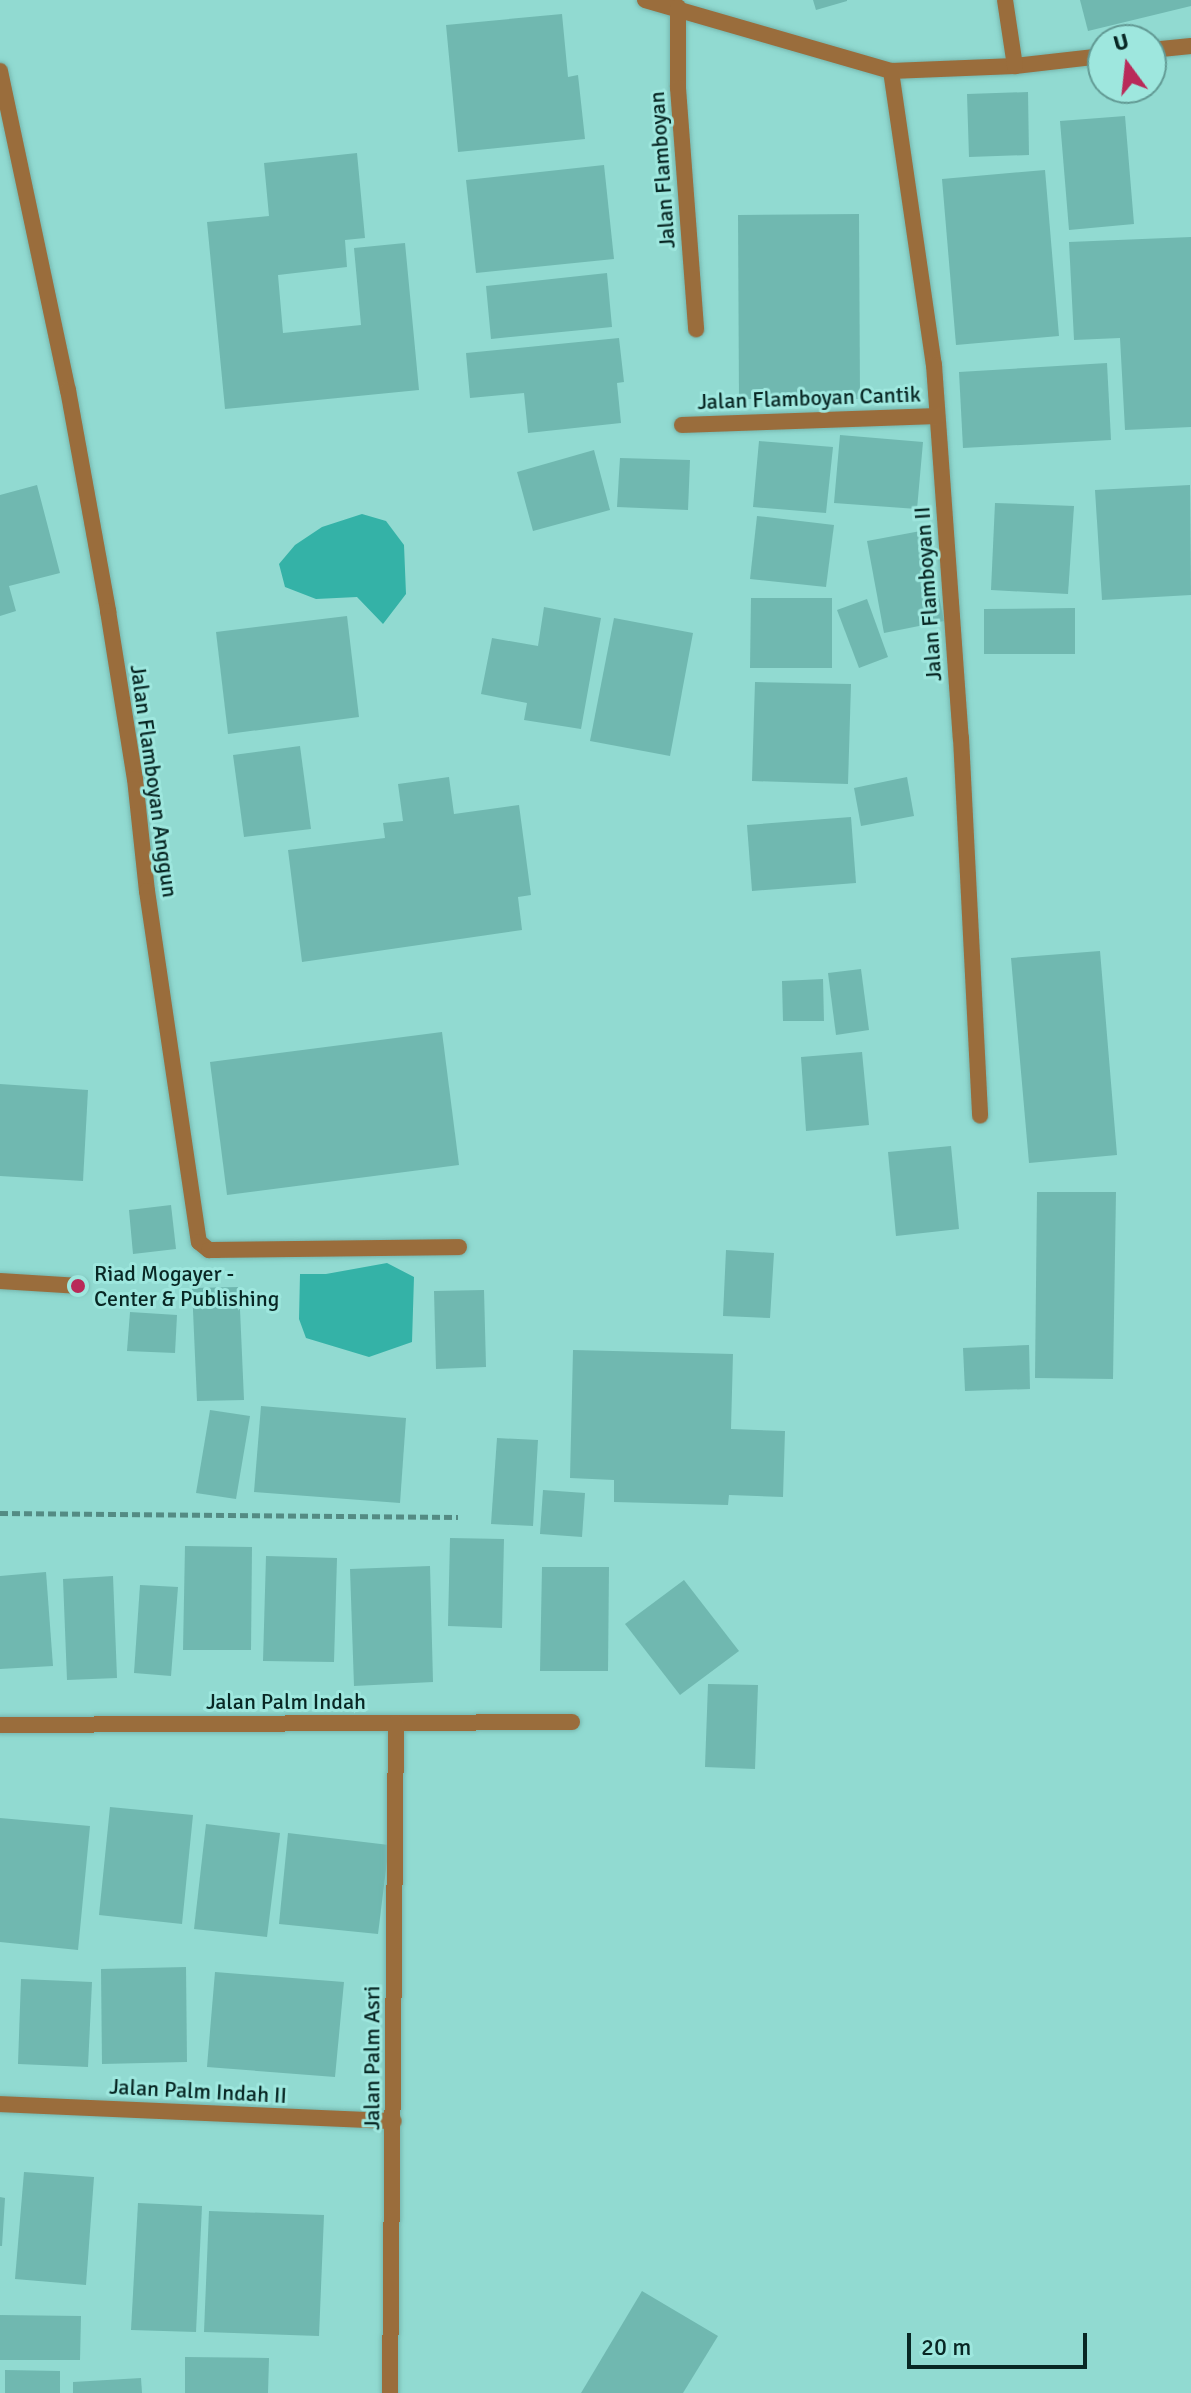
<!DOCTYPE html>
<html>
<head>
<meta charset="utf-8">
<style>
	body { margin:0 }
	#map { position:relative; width:1191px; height:2393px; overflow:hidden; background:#91dad1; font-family:Signika,sans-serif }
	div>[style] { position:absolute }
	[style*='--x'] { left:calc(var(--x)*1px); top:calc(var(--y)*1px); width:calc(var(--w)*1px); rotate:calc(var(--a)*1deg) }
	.water>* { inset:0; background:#34b2a7 }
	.building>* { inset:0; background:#70b8b0 }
	.path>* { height:5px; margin-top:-2.5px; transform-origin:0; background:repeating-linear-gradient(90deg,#548b84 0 8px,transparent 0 12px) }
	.roads { filter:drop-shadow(0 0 2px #76b6ae) drop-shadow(0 0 2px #76b6ae) }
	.minor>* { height:16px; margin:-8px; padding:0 8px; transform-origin:8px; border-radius:8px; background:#9a6d3c }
	.dots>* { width:22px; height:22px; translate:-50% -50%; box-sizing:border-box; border:4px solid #9ee7de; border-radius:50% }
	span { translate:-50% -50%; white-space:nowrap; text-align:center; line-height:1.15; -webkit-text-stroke:6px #9ee7de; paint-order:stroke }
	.street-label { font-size:22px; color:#082724 }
	.poi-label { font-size:22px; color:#082724 }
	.left { translate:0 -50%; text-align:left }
	.north { position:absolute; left:1087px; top:24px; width:80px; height:80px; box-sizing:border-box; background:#9ee7de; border:2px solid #629a94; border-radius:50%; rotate:345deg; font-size:22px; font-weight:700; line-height:32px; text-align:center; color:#082724 }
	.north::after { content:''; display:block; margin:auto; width:28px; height:36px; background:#b92a59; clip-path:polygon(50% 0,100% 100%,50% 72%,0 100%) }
	.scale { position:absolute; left:907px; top:2333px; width:180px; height:36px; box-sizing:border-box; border:4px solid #082724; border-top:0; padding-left:10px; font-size:24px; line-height:28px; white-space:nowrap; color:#082724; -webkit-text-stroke:6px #9ee7de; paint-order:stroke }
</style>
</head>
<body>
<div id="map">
	<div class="water">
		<div style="clip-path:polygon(362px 514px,386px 521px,404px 545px,406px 594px,383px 624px,357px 597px,316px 599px,285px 587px,279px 564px,295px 545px,322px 527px)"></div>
		<div style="clip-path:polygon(387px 1263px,414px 1277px,412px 1342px,369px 1357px,306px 1338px,299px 1319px,300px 1274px,326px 1274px)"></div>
	</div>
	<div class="building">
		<div style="clip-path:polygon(813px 0,847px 0,847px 1px,816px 10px)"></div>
		<div style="clip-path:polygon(1080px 0,1191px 0,1191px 6px,1088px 31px)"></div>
		<div style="clip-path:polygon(562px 14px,568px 77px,578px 75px,585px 139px,458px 152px,446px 25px)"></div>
		<div style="clip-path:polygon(1028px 92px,1029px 155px,969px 157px,967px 94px)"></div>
		<div style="clip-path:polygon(1125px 116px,1134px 224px,1069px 230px,1060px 121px)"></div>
		<div style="clip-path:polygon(357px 153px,365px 238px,345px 240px,347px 267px,278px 275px,283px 333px,361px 325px,354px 248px,405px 243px,419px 390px,225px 409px,207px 222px,269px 216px,264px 163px)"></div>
		<div style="clip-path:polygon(604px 165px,614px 259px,476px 273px,466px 180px)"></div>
		<div style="clip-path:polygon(1045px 170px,1059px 336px,956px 345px,942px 179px)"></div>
		<div style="clip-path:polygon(859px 214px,860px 399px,739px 399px,738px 215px)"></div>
		<div style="clip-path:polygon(1191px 237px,1191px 427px,1125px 430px,1120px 338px,1074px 340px,1069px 242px)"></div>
		<div style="clip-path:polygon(607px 273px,612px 327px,491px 339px,486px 286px)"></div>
		<div style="clip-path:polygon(619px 338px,624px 382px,617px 383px,621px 423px,528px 433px,524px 393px,470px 398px,466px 353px)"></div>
		<div style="clip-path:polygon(1107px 363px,1111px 440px,963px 448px,959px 372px)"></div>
		<div style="clip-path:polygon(840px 435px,923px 442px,917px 509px,834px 503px)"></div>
		<div style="clip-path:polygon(759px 441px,833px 447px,826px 513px,753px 507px)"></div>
		<div style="clip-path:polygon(594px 450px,610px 510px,533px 531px,517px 472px)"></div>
		<div style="clip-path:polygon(620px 458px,690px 460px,688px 510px,617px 507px)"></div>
		<div style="clip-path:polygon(37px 485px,60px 573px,9px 586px,16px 611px,0 616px,0 495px)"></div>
		<div style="clip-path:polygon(1190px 485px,1191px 595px,1102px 600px,1095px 490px)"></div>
		<div style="clip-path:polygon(995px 503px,1074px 506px,1068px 594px,991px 590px)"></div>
		<div style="clip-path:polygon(757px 516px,834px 525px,826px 587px,750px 579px)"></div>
		<div style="clip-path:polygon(926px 530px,944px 621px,884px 633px,867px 541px)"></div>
		<div style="clip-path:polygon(751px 598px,832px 598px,832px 668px,750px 668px)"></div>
		<div style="clip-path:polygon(867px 599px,888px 657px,859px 668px,837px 610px)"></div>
		<div style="clip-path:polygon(544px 607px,601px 618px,581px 729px,524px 720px,527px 703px,481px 694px,492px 638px,538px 646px)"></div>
		<div style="clip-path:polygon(1075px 608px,1075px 654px,984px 654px,984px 609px)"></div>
		<div style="clip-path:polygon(347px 616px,359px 717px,228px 734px,216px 632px)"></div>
		<div style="clip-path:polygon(614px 618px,693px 633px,670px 756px,590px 741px)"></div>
		<div style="clip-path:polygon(755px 682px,851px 684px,848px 784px,752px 781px)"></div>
		<div style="clip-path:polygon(300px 746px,311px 829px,244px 837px,233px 755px)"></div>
		<div style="clip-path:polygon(449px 777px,454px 814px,519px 805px,531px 895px,518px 897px,522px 930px,302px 962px,288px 850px,385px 838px,383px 823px,403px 821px,398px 784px)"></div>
		<div style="clip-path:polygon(907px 777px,914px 816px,861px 826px,854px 788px)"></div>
		<div style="clip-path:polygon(851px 817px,856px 883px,752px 891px,747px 825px)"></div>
		<div style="clip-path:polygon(1100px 951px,1117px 1155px,1029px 1163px,1011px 958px)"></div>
		<div style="clip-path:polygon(861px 969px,869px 1030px,836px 1035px,828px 973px)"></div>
		<div style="clip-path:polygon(823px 979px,824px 1021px,783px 1021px,782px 981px)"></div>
		<div style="clip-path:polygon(442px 1032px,459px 1165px,227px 1195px,210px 1062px)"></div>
		<div style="clip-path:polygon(862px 1052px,869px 1125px,806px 1131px,801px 1057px)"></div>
		<div style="clip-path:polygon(0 1084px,88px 1090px,83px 1181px,0 1176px)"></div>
		<div style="clip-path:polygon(951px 1146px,959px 1229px,896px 1236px,888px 1152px)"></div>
		<div style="clip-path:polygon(1037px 1192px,1116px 1192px,1113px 1379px,1035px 1378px)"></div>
		<div style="clip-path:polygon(171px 1205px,176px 1249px,133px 1254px,129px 1210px)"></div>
		<div style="clip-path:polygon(726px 1250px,774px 1253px,770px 1318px,723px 1316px)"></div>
		<div style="clip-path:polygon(239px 1287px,244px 1400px,197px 1401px,192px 1288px)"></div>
		<div style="clip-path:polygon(484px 1290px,486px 1367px,436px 1369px,434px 1291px)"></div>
		<div style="clip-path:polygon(130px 1312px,177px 1315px,175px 1353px,127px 1351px)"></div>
		<div style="clip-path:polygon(1029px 1345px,1030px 1389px,965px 1391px,963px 1348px)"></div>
		<div style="clip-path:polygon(573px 1350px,733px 1354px,731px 1429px,785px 1431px,783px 1497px,729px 1495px,728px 1505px,614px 1502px,614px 1480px,570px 1478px)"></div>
		<div style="clip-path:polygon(261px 1406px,406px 1418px,400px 1503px,254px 1492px)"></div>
		<div style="clip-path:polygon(210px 1410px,250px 1416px,236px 1499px,196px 1493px)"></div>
		<div style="clip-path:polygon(497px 1438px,538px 1440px,533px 1526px,491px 1524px)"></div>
		<div style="clip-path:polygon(543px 1490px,585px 1493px,582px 1537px,540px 1534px)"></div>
		<div style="clip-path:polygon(450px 1538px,504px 1539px,502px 1628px,448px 1626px)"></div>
		<div style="clip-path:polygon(185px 1546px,252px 1547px,251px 1650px,183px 1650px)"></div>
		<div style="clip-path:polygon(266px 1556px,337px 1558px,334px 1662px,263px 1661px)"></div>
		<div style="clip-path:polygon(430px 1566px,433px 1682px,354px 1686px,350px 1569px)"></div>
		<div style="clip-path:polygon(542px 1567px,609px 1567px,608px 1671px,540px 1671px)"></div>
		<div style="clip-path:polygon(46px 1572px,53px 1666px,0 1669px,0 1576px)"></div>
		<div style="clip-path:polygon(113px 1576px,117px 1678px,67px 1680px,63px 1579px)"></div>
		<div style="clip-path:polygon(684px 1580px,739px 1651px,680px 1695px,625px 1624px)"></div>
		<div style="clip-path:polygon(140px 1585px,178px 1587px,171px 1676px,134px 1673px)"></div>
		<div style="clip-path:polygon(708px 1684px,758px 1685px,755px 1769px,705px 1767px)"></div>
		<div style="clip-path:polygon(110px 1807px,193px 1815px,182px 1924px,99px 1915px)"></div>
		<div style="clip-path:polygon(0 1818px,90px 1826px,78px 1950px,0 1942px)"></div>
		<div style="clip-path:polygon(206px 1824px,280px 1833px,267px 1937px,194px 1929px)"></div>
		<div style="clip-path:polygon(288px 1833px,389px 1845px,378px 1934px,279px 1924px)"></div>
		<div style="clip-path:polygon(186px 1967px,187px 2062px,102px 2064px,101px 1969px)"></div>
		<div style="clip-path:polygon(215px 1972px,344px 1982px,335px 2077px,207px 2067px)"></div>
		<div style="clip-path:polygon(21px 1979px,92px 1982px,88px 2067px,18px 2064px)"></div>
		<div style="clip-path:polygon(24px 2172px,94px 2177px,86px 2285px,15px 2279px)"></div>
		<div style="clip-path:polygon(0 2197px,5px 2198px,2px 2246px,0 2246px)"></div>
		<div style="clip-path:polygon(138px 2203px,202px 2206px,196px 2332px,131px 2330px)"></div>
		<div style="clip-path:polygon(209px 2211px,324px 2215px,319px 2336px,204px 2332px)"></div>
		<div style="clip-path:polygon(642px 2291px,718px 2336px,683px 2393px,581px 2393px)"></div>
		<div style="clip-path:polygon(0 2315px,81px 2316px,80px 2360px,0 2360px)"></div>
		<div style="clip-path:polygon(185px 2357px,269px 2358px,268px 2393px,185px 2393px)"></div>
		<div style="clip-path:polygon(5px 2370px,60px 2371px,60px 2393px,5px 2393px)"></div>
		<div style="clip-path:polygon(141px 2378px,142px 2393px,73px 2393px,73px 2382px)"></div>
	</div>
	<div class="path">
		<div style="--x:0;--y:1513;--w:458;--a:0.5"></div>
	</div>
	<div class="roads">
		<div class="minor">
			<div style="--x:645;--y:0;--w:256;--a:16.1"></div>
			<div style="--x:891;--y:71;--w:124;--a:-2.3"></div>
			<div style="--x:1015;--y:66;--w:89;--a:-6.5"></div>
			<div style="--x:1005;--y:0;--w:67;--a:81.4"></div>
			<div style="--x:678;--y:7;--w:81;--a:90"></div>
			<div style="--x:678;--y:88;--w:242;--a:85.7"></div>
			<div style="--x:1151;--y:50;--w:40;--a:-5.7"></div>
			<div style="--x:0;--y:71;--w:326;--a:78"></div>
			<div style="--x:68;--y:390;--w:225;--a:79.7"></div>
			<div style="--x:108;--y:611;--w:170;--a:80.9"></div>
			<div style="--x:135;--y:779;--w:113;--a:83.9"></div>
			<div style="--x:147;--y:891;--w:355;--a:81.6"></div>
			<div style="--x:199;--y:1242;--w:13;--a:39"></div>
			<div style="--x:209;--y:1250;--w:8;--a:0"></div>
			<div style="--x:217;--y:1250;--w:242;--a:-0.7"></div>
			<div style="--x:891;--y:71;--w:297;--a:81.7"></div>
			<div style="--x:934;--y:365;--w:374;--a:85.9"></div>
			<div style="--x:961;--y:738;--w:378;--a:87.1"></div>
			<div style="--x:682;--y:425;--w:255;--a:-2"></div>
			<div style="--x:0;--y:1281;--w:80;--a:3.6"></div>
			<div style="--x:0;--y:1725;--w:572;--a:-0.3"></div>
			<div style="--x:0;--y:2104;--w:394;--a:2.5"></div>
			<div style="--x:390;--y:2393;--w:670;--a:-89.49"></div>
		</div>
	</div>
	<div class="dots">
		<div style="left:78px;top:1286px;background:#b92a59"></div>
	</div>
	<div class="street-label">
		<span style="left:662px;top:170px;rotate:-94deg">Jalan Flamboyan</span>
		<span style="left:809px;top:398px;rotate:-2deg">Jalan Flamboyan Cantik</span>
		<span style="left:928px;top:594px;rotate:-94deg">Jalan Flamboyan II</span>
		<span style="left:154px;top:781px;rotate:82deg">Jalan Flamboyan Anggun</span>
		<span style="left:286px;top:1702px">Jalan Palm Indah</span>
		<span style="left:372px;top:2058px;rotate:-90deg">Jalan Palm Asri</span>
		<span style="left:198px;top:2091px;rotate:3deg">Jalan Palm Indah II</span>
	</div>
	<div class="poi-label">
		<span class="left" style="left:94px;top:1286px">Riad Mogayer -<br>Center &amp; Publishing</span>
	</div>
	<div class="north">U</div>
	<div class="scale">20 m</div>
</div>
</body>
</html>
